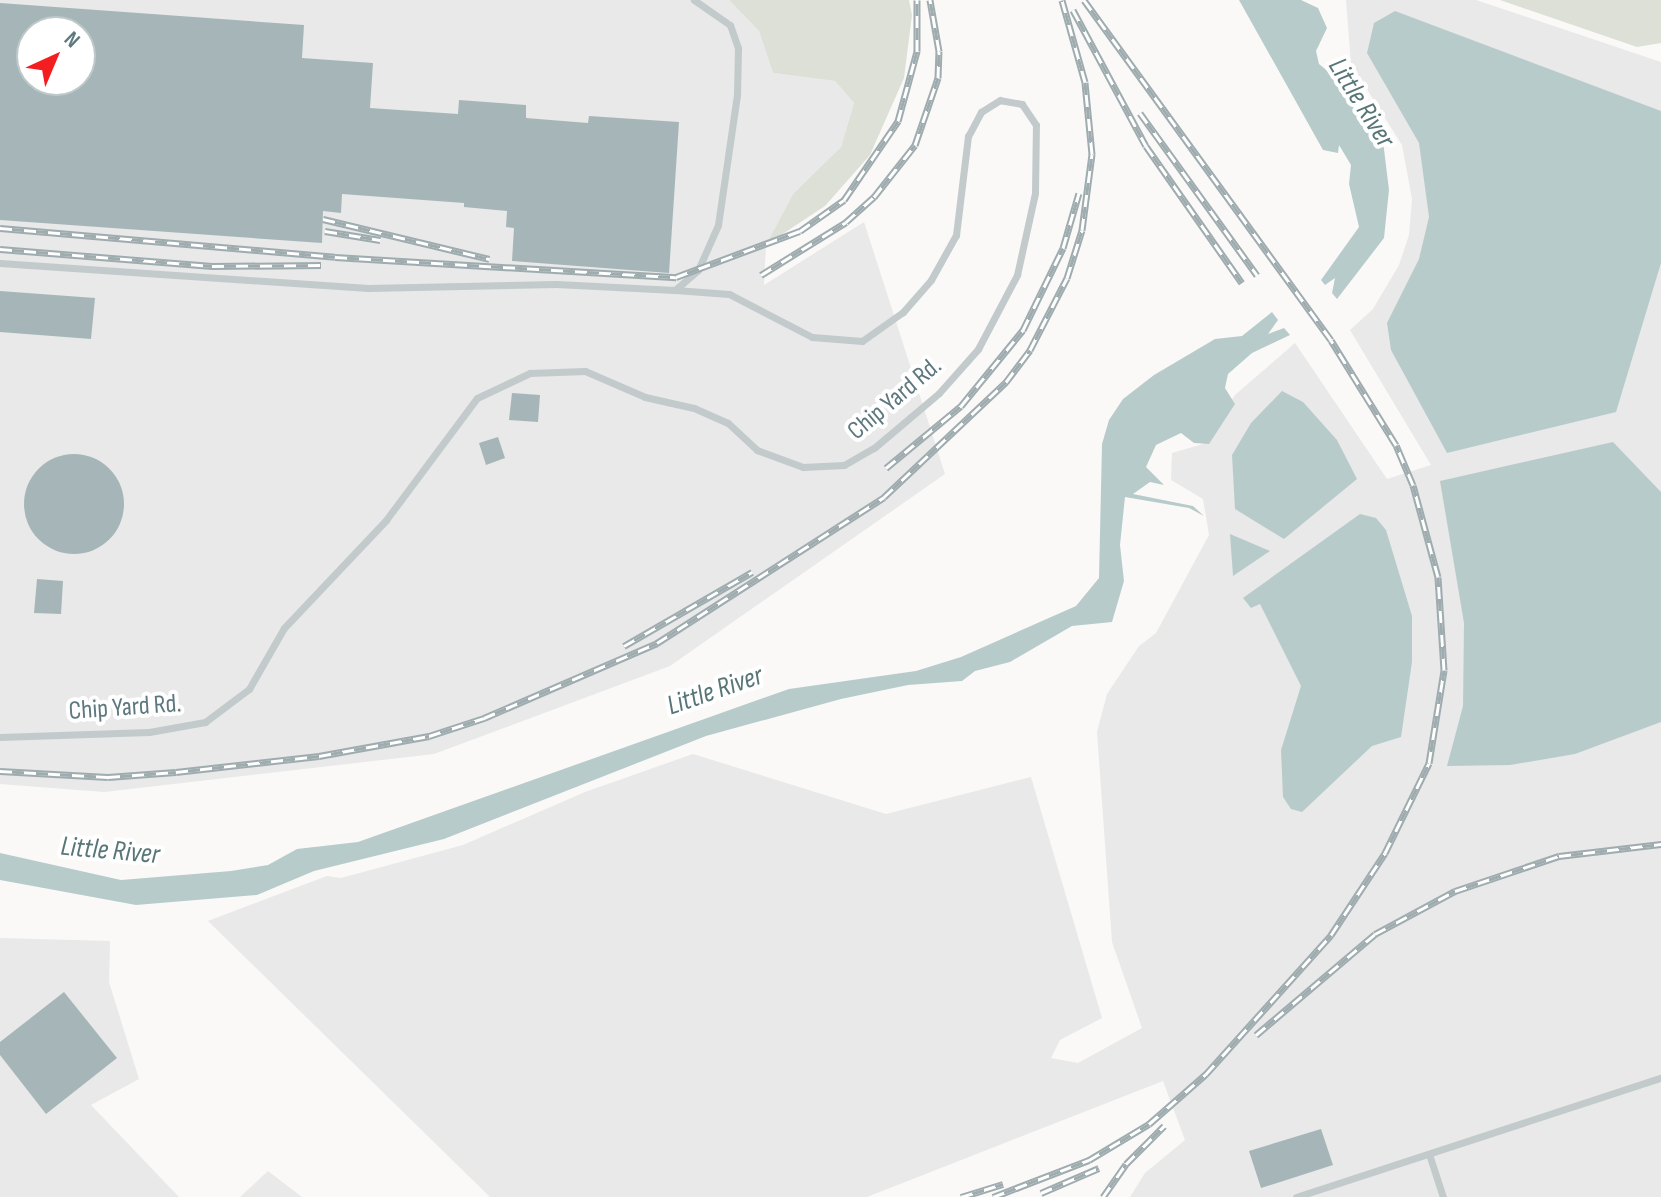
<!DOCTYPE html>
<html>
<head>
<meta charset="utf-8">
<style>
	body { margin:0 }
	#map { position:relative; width:1661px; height:1197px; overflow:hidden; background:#faf9f7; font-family:"Sofia Sans Condensed",sans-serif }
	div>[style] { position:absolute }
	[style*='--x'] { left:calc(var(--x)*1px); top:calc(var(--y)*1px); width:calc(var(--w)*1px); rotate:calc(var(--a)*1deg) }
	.built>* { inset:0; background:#e8e9e8 }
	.green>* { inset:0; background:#dce0d6 }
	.water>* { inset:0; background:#b8cbcb }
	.building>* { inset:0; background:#a6b6b8 }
	.round { border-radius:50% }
	.service>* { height:7px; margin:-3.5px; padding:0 3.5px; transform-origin:3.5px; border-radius:3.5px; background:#c2cacc }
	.rail>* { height:7px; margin-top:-3.5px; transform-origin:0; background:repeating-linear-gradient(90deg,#fff 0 12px,#9facaf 0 24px); box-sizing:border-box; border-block:2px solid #9facaf }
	span { translate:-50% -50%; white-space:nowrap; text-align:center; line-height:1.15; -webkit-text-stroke:8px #fff; paint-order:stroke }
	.street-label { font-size:26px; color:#5e787f }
	.water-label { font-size:28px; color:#587677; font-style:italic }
	.north { position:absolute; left:16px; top:16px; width:80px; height:80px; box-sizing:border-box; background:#fff; border:2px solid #bfc9cc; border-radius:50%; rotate:44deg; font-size:22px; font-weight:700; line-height:32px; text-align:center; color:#5e787f }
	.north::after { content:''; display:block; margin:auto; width:28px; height:36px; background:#f41e21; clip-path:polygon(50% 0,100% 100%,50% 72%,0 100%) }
</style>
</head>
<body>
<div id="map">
	<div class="built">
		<div style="clip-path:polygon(evenodd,0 0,729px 0,759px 31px,773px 73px,835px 81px,854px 103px,841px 147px,793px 194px,766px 245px,764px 285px,864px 222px,945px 474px,670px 666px,434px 754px,104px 792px,0 784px,0 0,32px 32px,80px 32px,80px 80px,32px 80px,32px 32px)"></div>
		<div style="clip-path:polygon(1346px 0,1476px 0,1661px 62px,1661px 1197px,1130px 1197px,1145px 1173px,1185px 1140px,1163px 1081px,867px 1197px,490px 1197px,208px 921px,327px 876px,341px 878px,463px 845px,585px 792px,693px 754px,886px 814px,1031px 777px,1102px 1018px,1060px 1040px,1051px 1058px,1078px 1063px,1142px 1028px,1112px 942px,1097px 732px,1107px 694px,1139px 646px,1156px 633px,1209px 535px,1203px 499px,1171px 480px,1172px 453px,1203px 444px,1235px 395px,1295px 343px,1387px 479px,1431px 465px,1350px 330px,1373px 309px,1399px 265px,1409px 235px,1412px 199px,1402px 145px,1351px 64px)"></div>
		<div style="clip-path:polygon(0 938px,110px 941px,109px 982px,139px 1079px,91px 1105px,179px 1197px,0 1197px)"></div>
		<div style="clip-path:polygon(268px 1171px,302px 1197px,240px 1197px)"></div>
	</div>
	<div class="green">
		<div style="clip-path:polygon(729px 0,909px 0,912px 15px,904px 78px,870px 155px,825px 206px,766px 245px,793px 194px,841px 147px,854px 103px,835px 81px,773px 73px,759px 31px)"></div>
		<div style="clip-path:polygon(1500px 0,1661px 0,1661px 43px,1637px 47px)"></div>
	</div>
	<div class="water">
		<div style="clip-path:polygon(1239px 0,1301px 0,1318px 8px,1327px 28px,1316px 51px,1319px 64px,1348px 88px,1383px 141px,1389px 190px,1384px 238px,1337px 299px,1332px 293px,1335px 278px,1325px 285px,1321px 280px,1359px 227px,1349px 184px,1351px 165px,1339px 145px,1338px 153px,1323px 150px)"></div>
		<div style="clip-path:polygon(1395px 11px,1661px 111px,1661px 263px,1616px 412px,1447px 453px,1391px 350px,1387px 323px,1419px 259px,1429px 217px,1419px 143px,1367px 53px,1374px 23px)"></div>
		<div style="clip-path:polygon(1272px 312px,1278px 320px,1268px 334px,1284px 328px,1290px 335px,1252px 353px,1228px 374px,1225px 388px,1235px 404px,1209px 444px,1194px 443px,1181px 433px,1156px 445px,1146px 467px,1164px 485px,1150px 482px,1133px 494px,1193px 506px,1204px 516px,1189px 508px,1125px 497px,1120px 545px,1124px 581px,1112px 622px,1072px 626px,1010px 662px,975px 671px,962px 681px,908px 685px,841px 699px,706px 736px,444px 839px,314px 871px,257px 895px,136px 905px,0 880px,0 853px,121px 880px,231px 871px,268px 865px,297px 849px,358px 842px,789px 689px,916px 671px,961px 657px,1076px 606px,1099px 578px,1102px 444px,1109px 420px,1123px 399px,1154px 375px,1215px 339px,1242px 336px)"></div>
		<div style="clip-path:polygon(1282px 391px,1303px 402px,1337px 440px,1357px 479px,1284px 539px,1235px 509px,1232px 455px,1251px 423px)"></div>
		<div style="clip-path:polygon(1613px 442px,1661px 492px,1661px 722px,1575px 754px,1510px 765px,1447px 766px,1463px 706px,1464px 623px,1440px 481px)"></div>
		<div style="clip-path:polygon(1360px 514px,1376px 518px,1386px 530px,1412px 616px,1412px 662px,1401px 737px,1372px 746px,1302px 812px,1291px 809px,1283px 797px,1281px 750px,1301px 686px,1260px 604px,1251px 608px,1243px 598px)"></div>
		<div style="clip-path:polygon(1230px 534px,1270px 551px,1233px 576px)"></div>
	</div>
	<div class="building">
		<div style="clip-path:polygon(evenodd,0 3px,304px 25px,302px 58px,373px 63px,370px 108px,458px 114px,459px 100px,526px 105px,526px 118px,588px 123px,589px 116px,679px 122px,669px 273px,512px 261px,514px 228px,506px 227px,507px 211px,464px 207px,464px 203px,342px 194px,341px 213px,323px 211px,322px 243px,0 220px,0 3px,32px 32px,80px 32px,80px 80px,32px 80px,32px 32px)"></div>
		<div style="clip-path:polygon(0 291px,95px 298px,91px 339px,0 332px)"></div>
		<div style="clip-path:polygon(512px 393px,540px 395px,538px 422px,509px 420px)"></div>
		<div style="clip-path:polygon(498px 437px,505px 458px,486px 465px,479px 443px)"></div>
		<div class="round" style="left:24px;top:454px;width:100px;height:100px"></div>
		<div style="clip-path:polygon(37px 579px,63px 581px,61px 614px,34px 613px)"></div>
		<div style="clip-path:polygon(64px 992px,117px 1058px,46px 1114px,0 1055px,0 1042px)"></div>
		<div style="clip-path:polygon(1321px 1129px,1333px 1165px,1261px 1188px,1249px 1151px)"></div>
	</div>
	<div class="service">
		<div style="--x:0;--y:263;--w:369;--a:3.9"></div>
		<div style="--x:368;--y:288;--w:188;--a:-1.2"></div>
		<div style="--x:556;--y:284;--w:119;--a:2.9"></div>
		<div style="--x:675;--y:290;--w:30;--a:-41"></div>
		<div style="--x:698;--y:270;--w:49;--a:-66"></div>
		<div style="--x:718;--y:225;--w:131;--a:-81.7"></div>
		<div style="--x:737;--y:95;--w:47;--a:-88.8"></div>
		<div style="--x:738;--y:48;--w:24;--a:-109"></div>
		<div style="--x:730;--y:25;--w:44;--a:-145.2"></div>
		<div style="--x:0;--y:737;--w:149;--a:-1.9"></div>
		<div style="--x:149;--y:732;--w:57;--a:-10.1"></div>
		<div style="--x:205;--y:722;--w:55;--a:-36.9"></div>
		<div style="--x:249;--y:689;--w:70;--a:-60.2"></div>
		<div style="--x:284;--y:628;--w:149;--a:-46.6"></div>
		<div style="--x:386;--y:520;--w:152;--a:-53.3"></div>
		<div style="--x:477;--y:398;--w:59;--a:-25.3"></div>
		<div style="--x:530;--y:373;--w:55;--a:-2.1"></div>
		<div style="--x:585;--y:371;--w:65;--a:23.4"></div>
		<div style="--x:645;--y:397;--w:50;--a:12.7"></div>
		<div style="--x:694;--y:408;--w:37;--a:24"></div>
		<div style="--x:728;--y:423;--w:40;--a:43"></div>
		<div style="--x:757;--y:450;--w:49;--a:20.3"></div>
		<div style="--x:803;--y:467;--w:41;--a:-2.8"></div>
		<div style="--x:844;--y:465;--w:34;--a:-30"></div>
		<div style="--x:874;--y:448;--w:85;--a:-40.2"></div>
		<div style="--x:939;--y:393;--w:59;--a:-48.4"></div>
		<div style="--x:978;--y:349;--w:84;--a:-62.2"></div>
		<div style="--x:1017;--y:275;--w:84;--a:-77.6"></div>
		<div style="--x:1035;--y:193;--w:68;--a:-89.2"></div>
		<div style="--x:1036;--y:125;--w:25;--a:-124"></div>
		<div style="--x:1022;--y:104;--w:22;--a:-170"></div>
		<div style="--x:1000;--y:100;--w:22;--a:148"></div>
		<div style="--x:981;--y:112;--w:27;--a:118"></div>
		<div style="--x:968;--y:136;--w:100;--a:96.9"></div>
		<div style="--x:956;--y:235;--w:51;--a:119.1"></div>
		<div style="--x:931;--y:280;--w:43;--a:131.2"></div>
		<div style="--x:903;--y:312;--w:50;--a:144.7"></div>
		<div style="--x:862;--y:341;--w:50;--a:-175.4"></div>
		<div style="--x:812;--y:337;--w:93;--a:-152.6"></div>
		<div style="--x:729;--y:294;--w:54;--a:-175.8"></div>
		<div style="--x:1429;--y:1154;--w:45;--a:72"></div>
		<div style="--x:1296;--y:1197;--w:384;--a:-18.1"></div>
	</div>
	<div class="rail">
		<div style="--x:1073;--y:10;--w:154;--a:61.8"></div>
		<div style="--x:1146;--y:146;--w:167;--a:55"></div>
		<div style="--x:1140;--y:113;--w:200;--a:54.2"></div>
		<div style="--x:323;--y:219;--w:171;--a:13.5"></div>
		<div style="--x:0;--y:228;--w:336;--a:4.9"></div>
		<div style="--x:335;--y:257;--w:342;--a:3.4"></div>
		<div style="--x:676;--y:277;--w:132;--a:-20.4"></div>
		<div style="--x:800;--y:231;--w:54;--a:-35.2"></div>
		<div style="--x:844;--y:200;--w:96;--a:-55.6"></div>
		<div style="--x:898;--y:121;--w:73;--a:-74.8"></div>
		<div style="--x:917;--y:51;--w:51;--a:-90"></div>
		<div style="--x:325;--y:231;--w:56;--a:9.3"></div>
		<div style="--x:0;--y:249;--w:213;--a:4.6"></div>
		<div style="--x:212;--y:266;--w:109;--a:-0.5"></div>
		<div style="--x:761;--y:275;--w:100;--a:-31.9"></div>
		<div style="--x:846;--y:222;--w:38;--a:-42"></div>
		<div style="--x:874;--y:197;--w:66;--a:-51.7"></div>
		<div style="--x:915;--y:145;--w:71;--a:-71.1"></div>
		<div style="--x:938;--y:78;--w:27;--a:-88"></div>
		<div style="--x:939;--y:51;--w:52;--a:-100"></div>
		<div style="--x:886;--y:468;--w:97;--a:-39.6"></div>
		<div style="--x:961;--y:406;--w:98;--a:-50.8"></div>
		<div style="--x:1023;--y:330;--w:91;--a:-64"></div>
		<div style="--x:1063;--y:248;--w:57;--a:-73.8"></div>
		<div style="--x:624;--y:646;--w:148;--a:-30"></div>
		<div style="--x:0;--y:771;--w:108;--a:3.2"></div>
		<div style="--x:108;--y:777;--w:68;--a:-4.2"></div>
		<div style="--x:176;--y:772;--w:144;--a:-6.4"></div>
		<div style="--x:319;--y:756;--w:112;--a:-10.3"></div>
		<div style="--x:429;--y:736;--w:58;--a:-18.1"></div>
		<div style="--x:484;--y:718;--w:189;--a:-23.4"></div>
		<div style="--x:657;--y:643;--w:270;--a:-32.7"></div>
		<div style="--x:884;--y:497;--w:168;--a:-43.3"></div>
		<div style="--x:1006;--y:382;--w:40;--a:-53"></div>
		<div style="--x:1030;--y:350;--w:81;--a:-62.8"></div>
		<div style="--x:1067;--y:278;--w:50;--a:-72.6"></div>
		<div style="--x:1082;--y:230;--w:77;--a:-82.5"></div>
		<div style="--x:1092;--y:154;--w:72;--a:-95.6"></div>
		<div style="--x:1085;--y:82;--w:85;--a:-105.7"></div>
		<div style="--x:1256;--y:1035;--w:156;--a:-40.3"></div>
		<div style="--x:1375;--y:934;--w:91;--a:-28.3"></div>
		<div style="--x:1455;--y:891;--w:110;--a:-18.6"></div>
		<div style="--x:1559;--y:856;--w:103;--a:-6.7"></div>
		<div style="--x:1041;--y:1193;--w:63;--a:-23.3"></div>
		<div style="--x:961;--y:1197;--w:44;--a:-17.2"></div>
		<div style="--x:993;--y:1197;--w:103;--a:-21.1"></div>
		<div style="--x:1089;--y:1160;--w:70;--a:-31"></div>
		<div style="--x:1149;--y:1124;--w:76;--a:-41.3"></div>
		<div style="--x:1206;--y:1074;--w:187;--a:-48"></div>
		<div style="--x:1331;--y:935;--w:98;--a:-56.6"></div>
		<div style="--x:1385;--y:853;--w:100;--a:-63.9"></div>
		<div style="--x:1429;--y:763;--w:94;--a:-80.8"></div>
		<div style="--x:1444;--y:670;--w:93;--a:-93.7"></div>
		<div style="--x:1438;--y:577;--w:95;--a:-105.2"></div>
		<div style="--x:1413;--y:485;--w:43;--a:-113"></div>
		<div style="--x:1396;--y:445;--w:123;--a:-121.8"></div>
		<div style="--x:1331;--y:340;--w:420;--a:-126"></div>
		<div style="--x:1103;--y:1197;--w:40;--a:-55.1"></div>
		<div style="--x:1126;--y:1164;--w:54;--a:-45"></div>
	</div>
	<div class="street-label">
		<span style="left:895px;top:399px;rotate:-40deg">Chip Yard Rd.</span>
		<span style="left:125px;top:708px;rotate:-4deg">Chip Yard Rd.</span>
	</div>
	<div class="water-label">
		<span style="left:1361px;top:103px;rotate:58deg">Little River</span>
		<span style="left:715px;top:691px;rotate:-19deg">Little River</span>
		<span style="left:110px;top:851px;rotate:5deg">Little River</span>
	</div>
	<div class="north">N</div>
</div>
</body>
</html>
